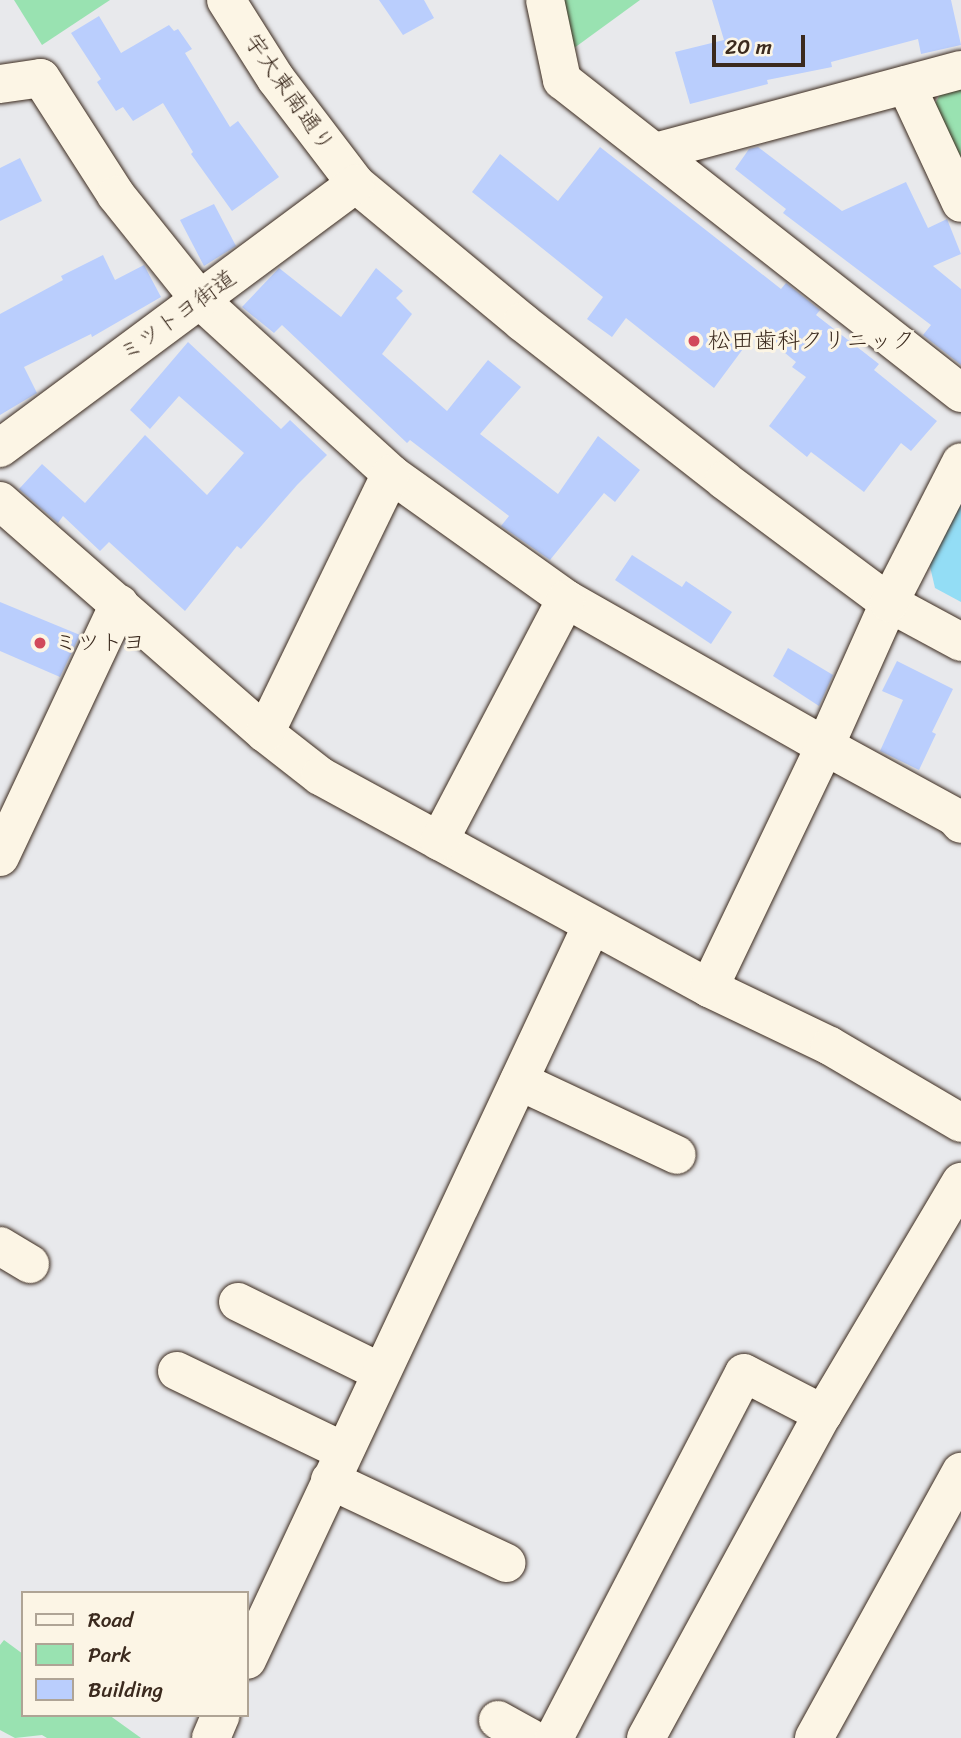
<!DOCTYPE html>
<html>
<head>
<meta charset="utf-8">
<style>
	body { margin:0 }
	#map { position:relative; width:961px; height:1738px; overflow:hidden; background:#e8e9ec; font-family:Sriracha,"Klee One",sans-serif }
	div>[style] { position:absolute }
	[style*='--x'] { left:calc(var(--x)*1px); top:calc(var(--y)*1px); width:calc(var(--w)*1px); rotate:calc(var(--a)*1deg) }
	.green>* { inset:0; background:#99e2b1 }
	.water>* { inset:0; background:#93ddf5 }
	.building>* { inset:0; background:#bacefd }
	.roads { filter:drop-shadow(0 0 2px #3b2a1e) drop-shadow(0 0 2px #3b2a1e) }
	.minor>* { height:38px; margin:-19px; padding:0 19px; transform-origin:19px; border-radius:19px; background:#fcf5e5 }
	.dots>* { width:19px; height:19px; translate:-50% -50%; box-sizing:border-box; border:4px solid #fcf5e5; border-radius:50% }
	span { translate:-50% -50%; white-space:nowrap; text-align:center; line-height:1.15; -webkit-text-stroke:6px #fcf5e5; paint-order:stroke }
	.street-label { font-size:23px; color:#3b2a1e }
	.poi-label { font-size:23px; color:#3b2a1e }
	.left { translate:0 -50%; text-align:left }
	.legend { position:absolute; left:21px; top:1591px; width:228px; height:126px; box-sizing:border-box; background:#fcf5e5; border:2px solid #afa495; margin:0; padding:9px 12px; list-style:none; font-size:21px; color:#3b2a1e }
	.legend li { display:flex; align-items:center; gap:14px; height:35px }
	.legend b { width:35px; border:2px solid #afa495 }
	.scale { position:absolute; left:712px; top:35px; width:93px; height:32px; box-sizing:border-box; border:4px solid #3b2a1e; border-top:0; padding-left:9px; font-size:21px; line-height:24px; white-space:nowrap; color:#3b2a1e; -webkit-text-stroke:5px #fcf5e5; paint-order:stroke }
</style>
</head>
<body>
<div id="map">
	<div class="green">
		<div style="clip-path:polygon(14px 0,110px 0,42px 45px)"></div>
		<div style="clip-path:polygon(558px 0,640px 0,570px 51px)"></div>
		<div style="clip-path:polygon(961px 85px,961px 174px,931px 112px,942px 90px)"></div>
		<div style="clip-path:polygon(4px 1640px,23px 1654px,23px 1715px,109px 1715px,141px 1738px,47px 1738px,42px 1735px,15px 1738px,0 1730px,0 1645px)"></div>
	</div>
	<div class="water">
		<div style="clip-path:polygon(961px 494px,961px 602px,935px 588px,928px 558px)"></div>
	</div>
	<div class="building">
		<div style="clip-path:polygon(379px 0,424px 0,434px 18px,403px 35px)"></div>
		<div style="clip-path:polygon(712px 0,951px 0,961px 45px,921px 54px,918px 39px,831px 62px,832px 67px,767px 80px,768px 84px,690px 104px,675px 52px,724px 40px)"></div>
		<div style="clip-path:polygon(99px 16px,121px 53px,169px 25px,174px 31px,178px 29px,192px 49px,185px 53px,230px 127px,238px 121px,279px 177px,232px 211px,191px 154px,193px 152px,163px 103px,133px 121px,123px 107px,116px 111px,97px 82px,101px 79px,71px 33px)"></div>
		<div style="clip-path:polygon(600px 147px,781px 289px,786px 283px,820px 310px,816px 315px,879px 364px,874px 370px,937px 421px,911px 451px,901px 443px,864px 492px,811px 452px,807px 457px,769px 426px,806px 377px,792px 367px,796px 362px,757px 330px,714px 388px,626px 318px,612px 337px,587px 319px,603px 297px,472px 192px,500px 154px,558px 201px)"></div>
		<div style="clip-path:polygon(758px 147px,842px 211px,906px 182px,928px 228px,947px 219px,961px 254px,933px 266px,961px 289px,961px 365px,923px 335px,931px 325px,783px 213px,786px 209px,735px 169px,749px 149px)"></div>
		<div style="clip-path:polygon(20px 158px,42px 201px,0 221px,0 168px)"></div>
		<div style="clip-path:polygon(214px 204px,236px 246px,204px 266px,180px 220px)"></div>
		<div style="clip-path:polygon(103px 255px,115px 280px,144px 265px,161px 297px,92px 337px,91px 334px,24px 367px,37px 393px,0 415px,0 314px,63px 280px,61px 276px)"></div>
		<div style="clip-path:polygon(279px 268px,341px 317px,376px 268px,403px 291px,396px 298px,412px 314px,382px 354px,447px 411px,488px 360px,521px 387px,480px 434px,558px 494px,598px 436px,640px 470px,615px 502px,604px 493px,550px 560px,501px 526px,509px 516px,410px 440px,407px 443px,282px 325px,274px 333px,242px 307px)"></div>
		<div style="clip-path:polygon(188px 342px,281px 429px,290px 420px,327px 455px,297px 485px,241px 549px,237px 546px,185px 611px,109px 542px,100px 551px,63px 516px,58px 523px,19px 489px,42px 464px,85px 503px,145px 435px,207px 495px,244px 453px,179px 396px,150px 429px,130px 410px)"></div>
		<div style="clip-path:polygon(632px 555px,682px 587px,686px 581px,732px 612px,711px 644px,615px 580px)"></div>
		<div style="clip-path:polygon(0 602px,80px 635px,60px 677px,0 651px)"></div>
		<div style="clip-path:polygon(788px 648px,833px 675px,819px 706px,773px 676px)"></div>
		<div style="clip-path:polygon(897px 661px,953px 689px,932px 732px,936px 734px,919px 770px,880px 751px,903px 700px,882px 691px)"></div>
	</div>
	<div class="roads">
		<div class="minor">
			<div style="--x:226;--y:0;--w:93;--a:57.7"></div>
			<div style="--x:276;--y:79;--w:132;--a:52.7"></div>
			<div style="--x:356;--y:184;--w:216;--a:39.7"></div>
			<div style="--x:522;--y:322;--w:256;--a:38"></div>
			<div style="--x:724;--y:480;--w:206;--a:36.7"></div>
			<div style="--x:889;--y:603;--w:82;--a:28.4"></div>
			<div style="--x:545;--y:0;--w:82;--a:78"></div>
			<div style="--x:562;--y:80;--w:507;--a:38.11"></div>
			<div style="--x:0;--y:84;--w:41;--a:-8.3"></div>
			<div style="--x:41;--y:78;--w:139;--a:57.3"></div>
			<div style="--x:116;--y:195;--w:134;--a:51.3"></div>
			<div style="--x:200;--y:300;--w:258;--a:42.3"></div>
			<div style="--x:391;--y:474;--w:215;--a:35.5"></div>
			<div style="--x:566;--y:599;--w:298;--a:29.6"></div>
			<div style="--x:825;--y:746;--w:157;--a:-65.9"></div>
			<div style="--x:889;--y:603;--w:158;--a:-62.9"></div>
			<div style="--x:906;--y:85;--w:130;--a:65"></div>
			<div style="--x:655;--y:152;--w:317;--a:-15"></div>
			<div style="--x:0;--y:448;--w:443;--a:-36.6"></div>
			<div style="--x:0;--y:501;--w:352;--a:41.2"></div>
			<div style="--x:265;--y:733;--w:70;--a:38"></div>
			<div style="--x:320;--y:776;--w:443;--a:28.6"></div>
			<div style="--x:709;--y:988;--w:134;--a:25.6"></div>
			<div style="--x:830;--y:1046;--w:152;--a:30.4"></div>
			<div style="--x:265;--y:733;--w:288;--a:-64.1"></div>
			<div style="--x:439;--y:841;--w:273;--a:-62.3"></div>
			<div style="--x:0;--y:857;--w:280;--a:-64.8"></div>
			<div style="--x:709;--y:988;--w:268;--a:-64.4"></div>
			<div style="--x:825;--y:746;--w:148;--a:28.6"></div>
			<div style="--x:955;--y:817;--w:9;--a:49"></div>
			<div style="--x:519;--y:1081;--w:174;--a:25.1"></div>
			<div style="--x:0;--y:1246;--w:35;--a:31"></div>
			<div style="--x:238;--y:1302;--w:158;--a:26.2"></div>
			<div style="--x:177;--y:1371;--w:184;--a:25.7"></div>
			<div style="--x:330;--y:1480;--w:195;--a:25.2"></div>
			<div style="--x:247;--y:1660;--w:812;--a:-64.86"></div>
			<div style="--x:498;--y:1720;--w:37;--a:29"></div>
			<div style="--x:211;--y:1738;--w:25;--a:-67"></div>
			<div style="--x:554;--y:1738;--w:411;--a:-62.5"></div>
			<div style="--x:744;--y:1373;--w:89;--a:27.4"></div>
			<div style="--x:646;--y:1738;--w:369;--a:-61.4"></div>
			<div style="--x:823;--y:1414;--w:270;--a:-59.3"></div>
			<div style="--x:814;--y:1738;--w:304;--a:-61.1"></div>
		</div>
	</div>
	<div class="dots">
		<div style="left:694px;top:341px;background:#d1495b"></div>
		<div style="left:40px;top:643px;background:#d1495b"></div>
	</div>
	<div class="street-label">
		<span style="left:289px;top:93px;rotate:55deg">宇大東南通り</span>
		<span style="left:178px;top:316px;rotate:-36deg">ミツトヨ街道</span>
	</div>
	<div class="poi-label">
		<span class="left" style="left:708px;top:341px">松田歯科クリニック</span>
		<span class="left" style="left:54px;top:643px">ミツトヨ</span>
	</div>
	<ul class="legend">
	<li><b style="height:9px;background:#fcf5e5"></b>Road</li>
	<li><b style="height:19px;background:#99e2b1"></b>Park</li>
	<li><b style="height:19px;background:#bacefd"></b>Building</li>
	</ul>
	<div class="scale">20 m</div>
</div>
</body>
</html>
